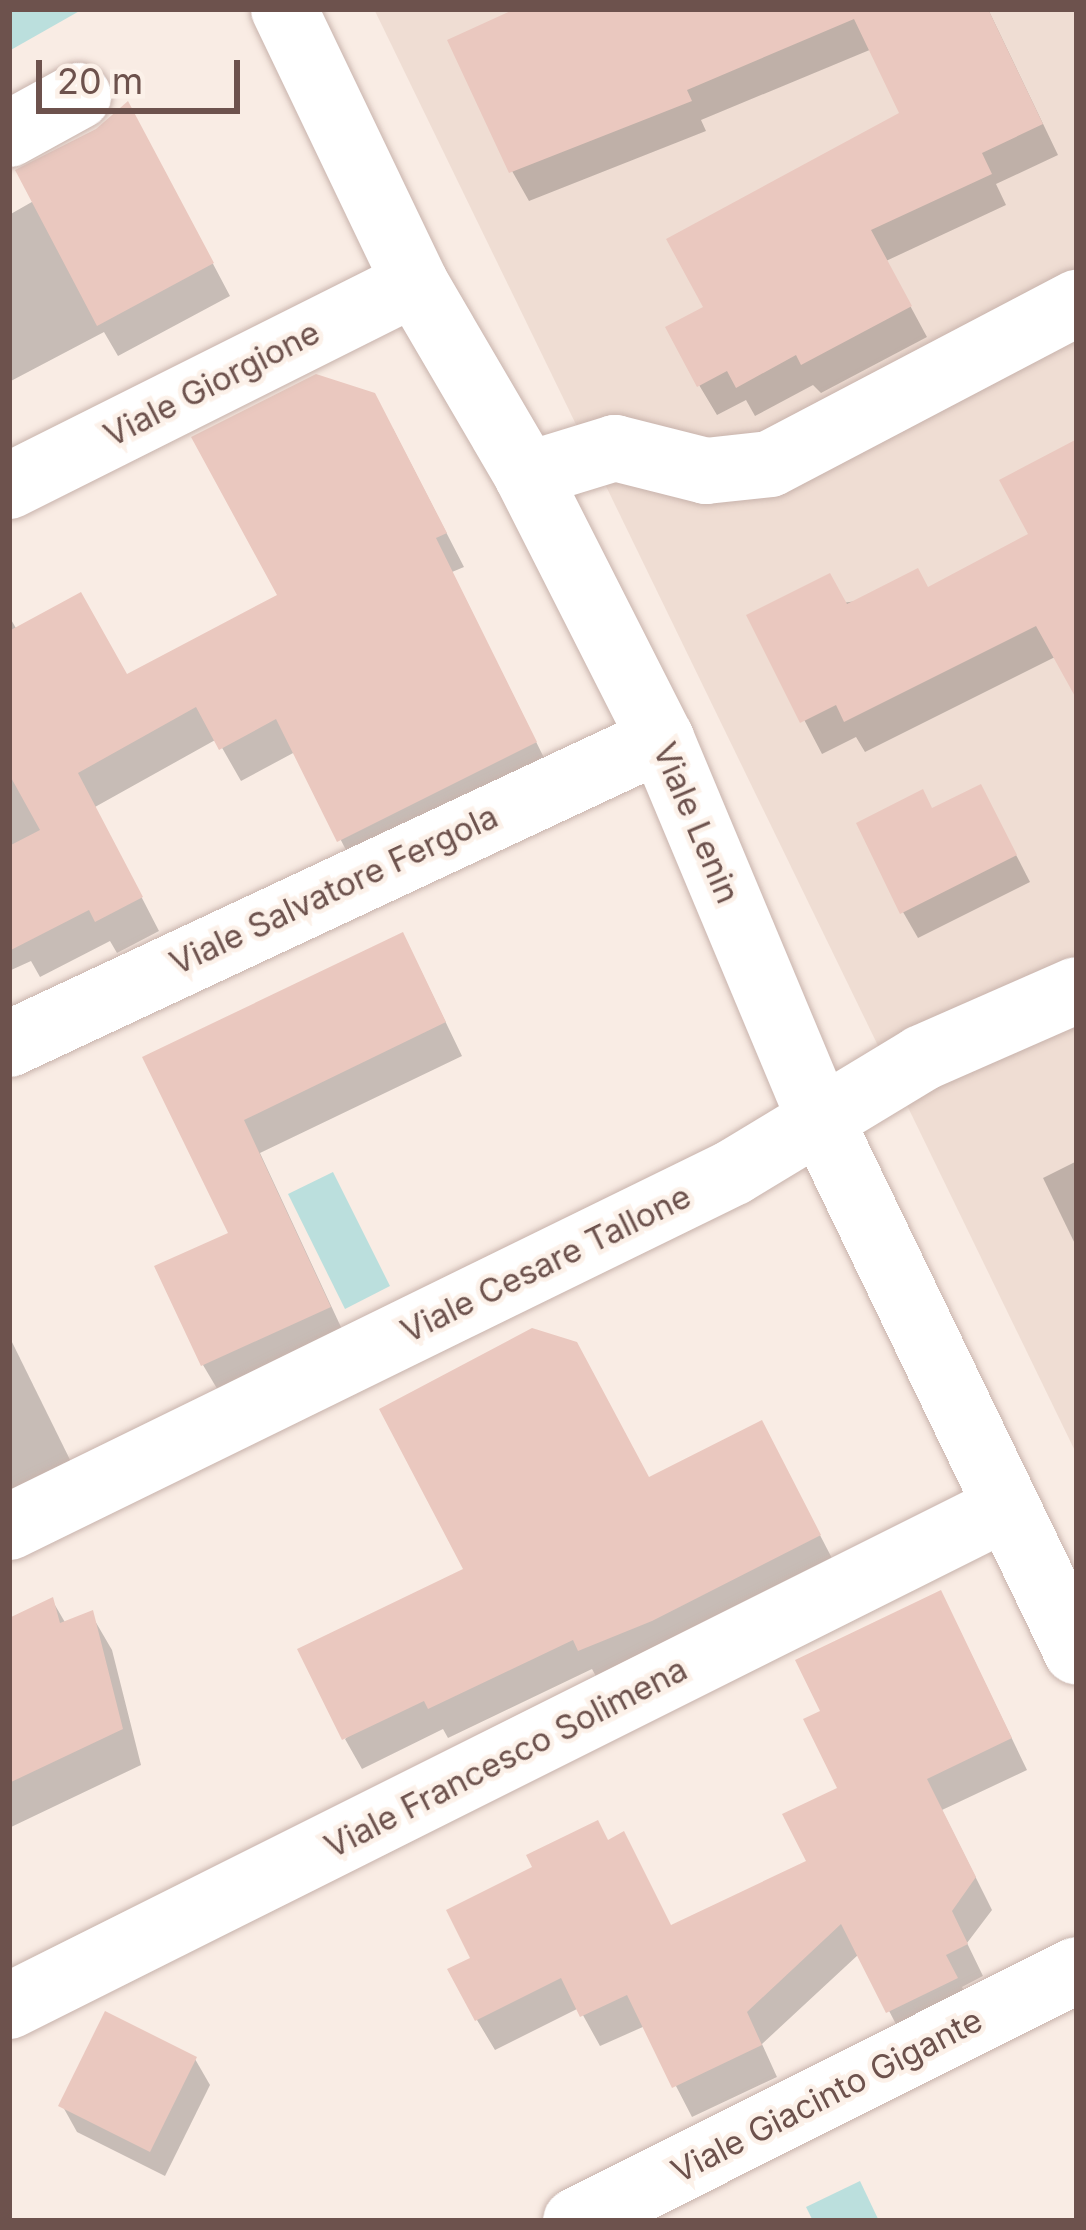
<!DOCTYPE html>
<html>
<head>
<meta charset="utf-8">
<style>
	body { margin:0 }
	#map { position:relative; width:1086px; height:2230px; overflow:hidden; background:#f9ece4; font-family:Inter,sans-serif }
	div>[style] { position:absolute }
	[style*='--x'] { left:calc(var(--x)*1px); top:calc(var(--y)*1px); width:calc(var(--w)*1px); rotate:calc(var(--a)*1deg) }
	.residential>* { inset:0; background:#efddd3 }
	.water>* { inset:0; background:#bbdfdd }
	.shadow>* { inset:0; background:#0003 }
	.building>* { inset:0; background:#eac8bf }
	.roads { filter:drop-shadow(0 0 3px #c8b3ac) drop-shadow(0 0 3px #c8b3ac) }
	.minor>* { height:66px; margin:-33px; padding:0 33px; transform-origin:33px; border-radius:33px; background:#fff }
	span { translate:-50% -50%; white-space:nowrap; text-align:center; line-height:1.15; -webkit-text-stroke:9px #fcf1e9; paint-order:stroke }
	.street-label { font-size:33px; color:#6d524d }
	.frame { position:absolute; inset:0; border:12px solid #6d524d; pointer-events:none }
	.scale { position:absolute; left:36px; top:60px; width:204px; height:54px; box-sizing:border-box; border:6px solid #6d524d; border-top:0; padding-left:15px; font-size:36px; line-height:42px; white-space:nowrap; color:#6d524d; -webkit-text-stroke:9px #fcf1e9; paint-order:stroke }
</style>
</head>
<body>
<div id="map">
	<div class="residential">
		<div style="clip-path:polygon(374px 9px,1077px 9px,1077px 1455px)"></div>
	</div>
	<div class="water">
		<div style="clip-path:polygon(9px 9px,83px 9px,9px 51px)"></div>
		<div style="clip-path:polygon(333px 1172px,390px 1286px,345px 1309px,288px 1194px)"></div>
		<div style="clip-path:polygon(860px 2181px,879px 2221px,813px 2221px,806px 2207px)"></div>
	</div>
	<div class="shadow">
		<div style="clip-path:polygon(522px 9px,988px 9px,1058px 155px,996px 184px,1006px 205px,886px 261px,927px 337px,821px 393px,813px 385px,755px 416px,746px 400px,717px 415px,699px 385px,707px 308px,903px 114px,872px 49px,701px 120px,706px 131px,529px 201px,512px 171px)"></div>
		<div style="clip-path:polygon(146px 137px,230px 296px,118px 356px,104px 332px,9px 382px,9px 215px)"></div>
		<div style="clip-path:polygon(393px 429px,464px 567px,452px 572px,553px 776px,358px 873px,295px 752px,241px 781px,217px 739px,95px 807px,159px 931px,117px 953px,110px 941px,40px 977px,31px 961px,9px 971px,9px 616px,17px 630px,127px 677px,281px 596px)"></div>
		<div style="clip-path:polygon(1077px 442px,1077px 679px,1055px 657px,865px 752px,856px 737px,822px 754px,750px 616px,928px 591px,1032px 536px)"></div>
		<div style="clip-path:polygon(933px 811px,995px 814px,1030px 882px,918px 938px,903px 912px)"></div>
		<div style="clip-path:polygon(420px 969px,462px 1056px,260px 1153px,347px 1340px,222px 1397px,203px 1365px,232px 1234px,147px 1058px)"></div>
		<div style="clip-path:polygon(1077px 1161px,1077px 1248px,1043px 1178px)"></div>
		<div style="clip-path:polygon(9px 1336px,79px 1478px,9px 1513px)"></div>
		<div style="clip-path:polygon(778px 1454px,836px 1566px,598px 1680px,592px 1669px,448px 1738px,443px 1729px,362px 1769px,345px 1739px,649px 1480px)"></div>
		<div style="clip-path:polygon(52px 1600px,66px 1624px,91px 1614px,112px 1650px,141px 1765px,9px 1828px,9px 1621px)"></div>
		<div style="clip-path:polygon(957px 1625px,1027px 1770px,942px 1810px,992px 1910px,967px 1943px,983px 1976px,962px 1987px,973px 2010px,906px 2043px,859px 1954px,762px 2044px,777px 2077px,692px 2117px,645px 2026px,600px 2046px,579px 2008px,495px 2050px,477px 2020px,474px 1960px,608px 1843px,672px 1928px,811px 1863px,841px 1789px)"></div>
		<div style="clip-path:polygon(195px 2059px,210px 2085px,165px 2176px,77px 2132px,62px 2105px)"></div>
	</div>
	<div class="building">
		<div style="clip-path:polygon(515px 9px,988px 9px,1043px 124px,982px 153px,992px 174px,871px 230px,912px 306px,801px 365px,796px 355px,736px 388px,727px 371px,697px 387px,665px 327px,703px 307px,666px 239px,899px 113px,854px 19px,687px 90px,692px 101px,509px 173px,447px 40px)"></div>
		<div style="clip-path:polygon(128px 101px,214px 263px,97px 326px,15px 170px,96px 129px)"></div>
		<div style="clip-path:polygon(316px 374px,375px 393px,447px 533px,436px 538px,537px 742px,337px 842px,276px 719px,219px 750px,196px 707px,78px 773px,143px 897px,95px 922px,89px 910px,9px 951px,9px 846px,40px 830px,9px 774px,9px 631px,81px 592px,127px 674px,277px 595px,191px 437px)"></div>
		<div style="clip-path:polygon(1077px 439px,1077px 700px,1036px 626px,844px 722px,836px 705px,800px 723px,746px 615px,830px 573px,847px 604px,918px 568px,928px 587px,1028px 534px,999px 480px)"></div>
		<div style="clip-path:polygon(981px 784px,1017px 855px,900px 914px,856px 823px,923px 789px,932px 808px)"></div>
		<div style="clip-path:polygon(403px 932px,446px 1022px,244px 1120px,331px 1307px,201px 1366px,154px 1266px,228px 1233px,142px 1057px)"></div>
		<div style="clip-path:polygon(532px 1328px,577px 1342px,649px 1477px,762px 1420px,821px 1535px,652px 1621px,578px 1651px,573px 1640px,428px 1709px,424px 1701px,342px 1740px,297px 1649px,463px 1569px,379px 1409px)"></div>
		<div style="clip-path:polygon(941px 1590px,1012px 1738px,927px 1779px,976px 1877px,952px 1911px,968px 1944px,946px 1955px,958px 1978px,886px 2013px,841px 1924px,747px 2012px,762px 2045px,672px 2088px,627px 1995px,580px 2017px,561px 1978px,475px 2021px,447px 1969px,470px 1958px,446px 1910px,532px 1867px,526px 1855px,598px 1820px,608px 1840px,624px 1831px,671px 1925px,806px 1861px,782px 1814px,837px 1788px,803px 1719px,820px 1711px,795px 1660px)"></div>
		<div style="clip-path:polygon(53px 1597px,60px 1623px,93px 1610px,123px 1729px,9px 1783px,9px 1618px)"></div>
		<div style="clip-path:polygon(105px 2011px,197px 2057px,150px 2152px,58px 2106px)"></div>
	</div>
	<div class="roads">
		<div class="minor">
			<div style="--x:284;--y:9;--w:304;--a:64.4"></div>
			<div style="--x:415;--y:283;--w:222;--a:59.7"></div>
			<div style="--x:527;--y:475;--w:296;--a:63.1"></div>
			<div style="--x:661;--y:739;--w:414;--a:67.3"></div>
			<div style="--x:821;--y:1121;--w:589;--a:64.26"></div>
			<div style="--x:9;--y:134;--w:79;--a:-28.8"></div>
			<div style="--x:527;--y:475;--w:92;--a:-17.1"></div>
			<div style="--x:615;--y:448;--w:94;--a:14.2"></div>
			<div style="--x:706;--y:471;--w:64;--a:-6.2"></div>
			<div style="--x:770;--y:464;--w:347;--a:-27.7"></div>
			<div style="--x:9;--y:486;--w:454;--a:-26.6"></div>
			<div style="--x:9;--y:1044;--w:720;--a:-25.07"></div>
			<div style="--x:9;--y:1527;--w:807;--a:-26.09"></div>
			<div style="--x:734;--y:1172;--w:220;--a:-31.2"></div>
			<div style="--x:922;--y:1058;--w:169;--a:-23.7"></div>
			<div style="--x:9;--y:2006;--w:1111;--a:-26.57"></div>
			<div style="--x:576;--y:2221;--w:560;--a:-26.61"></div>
		</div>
	</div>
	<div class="street-label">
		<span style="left:212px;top:384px;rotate:-27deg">Viale Giorgione</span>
		<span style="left:696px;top:823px;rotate:67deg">Viale Lenin</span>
		<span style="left:334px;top:890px;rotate:-25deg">Viale Salvatore Fergola</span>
		<span style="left:546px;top:1264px;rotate:-26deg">Viale Cesare Tallone</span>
		<span style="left:506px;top:1758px;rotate:-27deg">Viale Francesco Solimena</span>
		<span style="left:827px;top:2096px;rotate:-27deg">Viale Giacinto Gigante</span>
	</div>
	<div class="frame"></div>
	<div class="scale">20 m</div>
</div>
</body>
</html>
